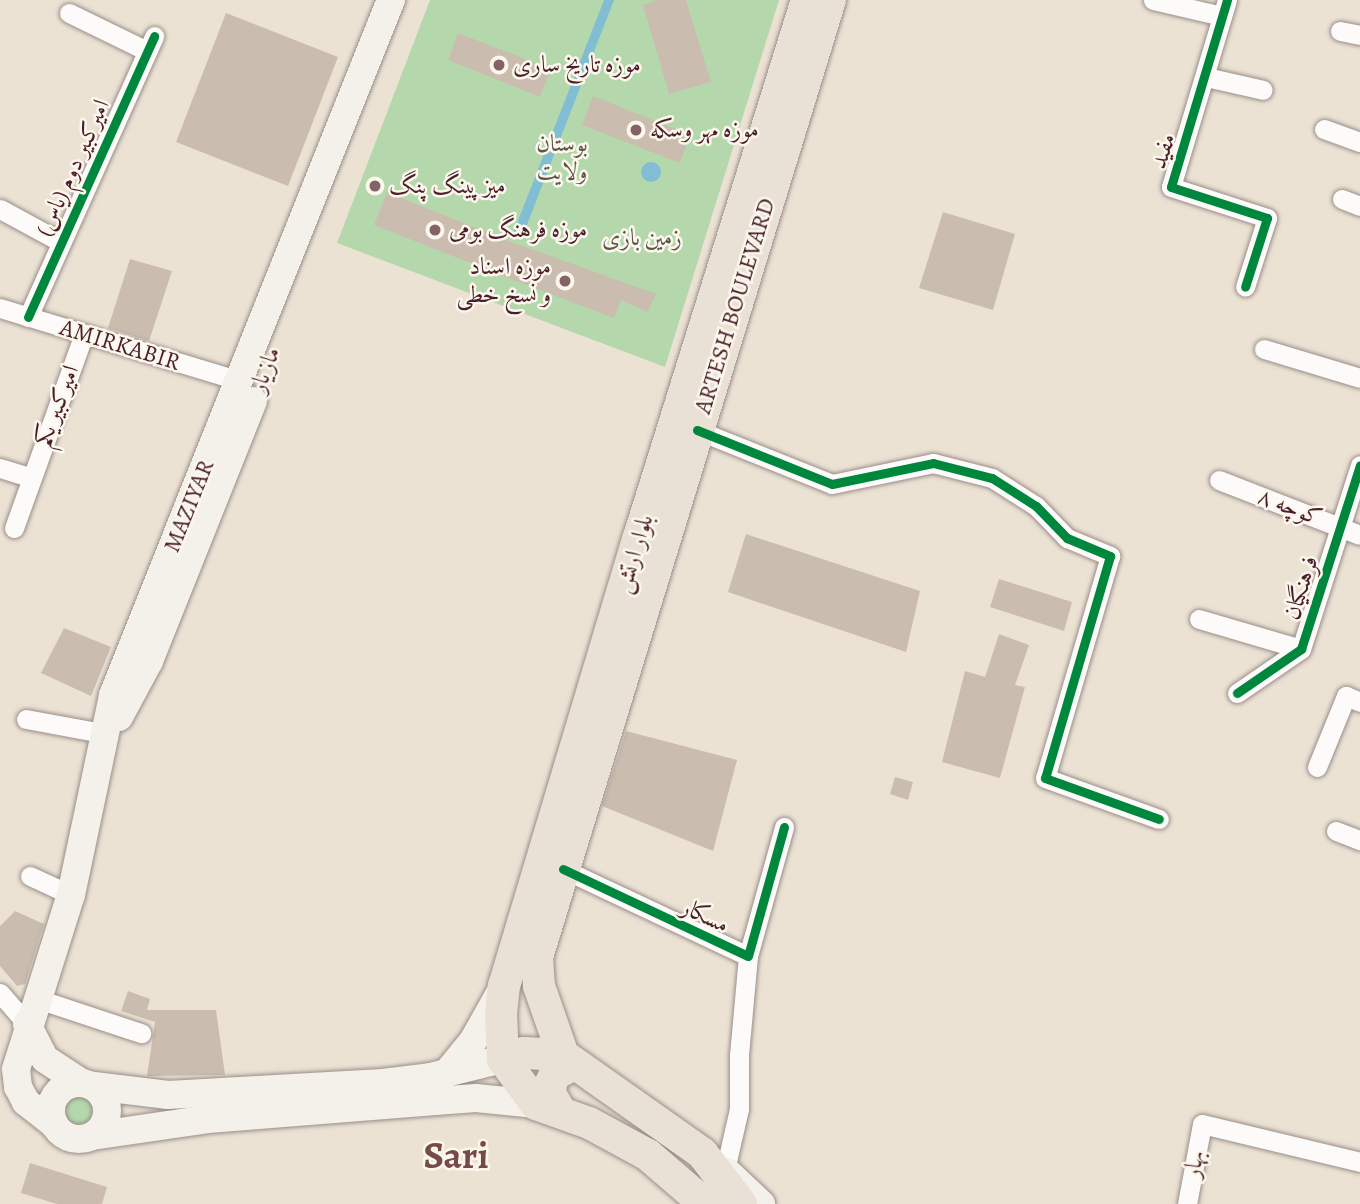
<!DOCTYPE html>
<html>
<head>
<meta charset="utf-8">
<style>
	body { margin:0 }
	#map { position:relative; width:1360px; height:1204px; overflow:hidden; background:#ece2d4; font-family:Alegreya,Amiri,serif }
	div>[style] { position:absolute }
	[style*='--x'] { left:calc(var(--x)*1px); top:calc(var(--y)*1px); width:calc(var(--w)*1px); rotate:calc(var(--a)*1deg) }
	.green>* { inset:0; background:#b4d8ac }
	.round { border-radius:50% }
	.water>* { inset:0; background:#82bed3 }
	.building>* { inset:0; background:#cabdaf }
	.roads { filter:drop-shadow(0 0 2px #9a8e89) drop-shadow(0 0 2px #9a8e89) }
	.minor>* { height:19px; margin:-9.5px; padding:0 9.5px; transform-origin:9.5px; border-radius:9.5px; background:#fcfbf9 }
	.secondary>* { height:28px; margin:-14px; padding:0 14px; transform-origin:14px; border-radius:14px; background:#f4f0ea }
	.secondary>.ring { margin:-14px; padding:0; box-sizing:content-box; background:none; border:28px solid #f4f0ea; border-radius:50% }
	.primary>* { height:32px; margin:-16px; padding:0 16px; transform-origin:16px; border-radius:16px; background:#e9e1d5 }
	.cycleway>* { height:9px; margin:-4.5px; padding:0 4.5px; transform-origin:4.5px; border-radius:4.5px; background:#00873e }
	.dots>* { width:19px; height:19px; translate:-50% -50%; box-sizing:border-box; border:4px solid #fbf7ec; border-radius:50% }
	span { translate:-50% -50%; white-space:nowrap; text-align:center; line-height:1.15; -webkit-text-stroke:5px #fbf7ec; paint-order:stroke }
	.poi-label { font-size:24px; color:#4a1f2b }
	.left { translate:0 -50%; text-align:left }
	.right { translate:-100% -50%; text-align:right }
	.park-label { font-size:24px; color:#5c5448 }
	.street-label { font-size:24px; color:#4a1f2b }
	.town-label { font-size:38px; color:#774b45; font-weight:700 }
</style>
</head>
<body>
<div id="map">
	<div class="green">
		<div style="clip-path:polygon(430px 0,779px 0,665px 367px,337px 243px)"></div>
		<div class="round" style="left:65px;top:1097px;width:28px;height:28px"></div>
	</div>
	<div class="water">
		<div style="clip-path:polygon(604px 0,614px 0,523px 235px,514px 231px)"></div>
		<div class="round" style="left:641px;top:162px;width:20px;height:20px"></div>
	</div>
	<div class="building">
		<div style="clip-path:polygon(658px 0,686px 0,711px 82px,669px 94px,643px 5px)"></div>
		<div style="clip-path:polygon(226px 13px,338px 57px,288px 186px,176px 142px)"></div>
		<div style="clip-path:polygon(458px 33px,551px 69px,540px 97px,448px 60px)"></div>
		<div style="clip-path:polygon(593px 96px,690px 135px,680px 163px,582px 125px)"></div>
		<div style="clip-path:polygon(387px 192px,495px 236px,656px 294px,648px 312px,621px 300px,614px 318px,503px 276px,374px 225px)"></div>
		<div style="clip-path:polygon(943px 212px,1015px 234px,993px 310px,919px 288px)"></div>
		<div style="clip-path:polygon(130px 259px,172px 271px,149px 341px,108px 328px)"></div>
		<div style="clip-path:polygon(746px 534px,920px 591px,906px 652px,728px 592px)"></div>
		<div style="clip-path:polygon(999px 579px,1072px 602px,1064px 631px,990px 607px)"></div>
		<div style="clip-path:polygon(64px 628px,111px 647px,91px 696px,41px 673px)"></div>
		<div style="clip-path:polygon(999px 634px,1029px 645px,1015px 685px,1025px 687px,1000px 778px,942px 762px,965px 671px,985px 677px)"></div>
		<div style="clip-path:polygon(626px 731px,737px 760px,713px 851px,602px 806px)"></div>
		<div style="clip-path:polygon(895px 777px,913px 782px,908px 800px,890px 794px)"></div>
		<div style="clip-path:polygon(15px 911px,44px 924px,25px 984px,17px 986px,0 966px,0 926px)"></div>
		<div style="clip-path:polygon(128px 991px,150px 999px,147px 1010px,216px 1010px,225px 1075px,147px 1076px,155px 1022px,121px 1011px)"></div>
		<div style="clip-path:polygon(30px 1163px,107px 1187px,102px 1204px,57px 1204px,21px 1193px)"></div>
	</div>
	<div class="roads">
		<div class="minor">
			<div style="--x:1153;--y:0;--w:71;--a:13.1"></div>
			<div style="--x:1227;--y:0;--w:195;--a:106.7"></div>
			<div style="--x:1171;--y:187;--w:101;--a:17.9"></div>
			<div style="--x:1267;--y:218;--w:72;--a:107.7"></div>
			<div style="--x:69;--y:13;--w:87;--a:26"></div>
			<div style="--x:1340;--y:31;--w:20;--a:11"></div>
			<div style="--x:1206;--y:77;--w:58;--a:12.8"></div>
			<div style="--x:1324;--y:129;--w:38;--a:20"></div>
			<div style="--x:1342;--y:199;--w:19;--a:21"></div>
			<div style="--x:0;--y:209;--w:69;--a:28.4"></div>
			<div style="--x:0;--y:308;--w:251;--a:16.9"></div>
			<div style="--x:28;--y:317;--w:308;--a:-65.8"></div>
			<div style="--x:1264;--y:349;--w:100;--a:16.8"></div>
			<div style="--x:697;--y:430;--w:145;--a:21.8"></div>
			<div style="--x:832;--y:484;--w:103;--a:-11.7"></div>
			<div style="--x:933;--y:463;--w:61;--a:14.3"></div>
			<div style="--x:992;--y:478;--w:52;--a:32.5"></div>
			<div style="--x:1036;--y:506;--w:45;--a:45.9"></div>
			<div style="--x:1067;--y:538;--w:47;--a:22.7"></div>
			<div style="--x:1110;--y:556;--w:231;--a:106.3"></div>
			<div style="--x:1045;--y:778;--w:121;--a:19.8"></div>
			<div style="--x:0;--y:468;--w:31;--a:17"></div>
			<div style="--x:1219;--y:480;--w:151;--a:21.3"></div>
			<div style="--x:14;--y:528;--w:206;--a:-70.2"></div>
			<div style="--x:1199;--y:619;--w:106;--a:16.4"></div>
			<div style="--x:1237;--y:693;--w:78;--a:-34.5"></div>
			<div style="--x:1301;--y:649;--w:193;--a:-72.2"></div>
			<div style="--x:26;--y:719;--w:82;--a:10.5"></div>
			<div style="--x:1317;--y:767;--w:77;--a:-67.8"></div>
			<div style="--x:1346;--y:696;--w:15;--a:23"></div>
			<div style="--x:1336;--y:831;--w:26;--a:21"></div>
			<div style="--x:563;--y:869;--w:204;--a:25.2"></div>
			<div style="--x:748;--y:956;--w:134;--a:-74.4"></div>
			<div style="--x:30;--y:876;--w:45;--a:24.9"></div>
			<div style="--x:0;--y:993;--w:41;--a:48.9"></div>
			<div style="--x:35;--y:998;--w:112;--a:18.3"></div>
			<div style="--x:725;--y:1170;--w:63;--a:-77.1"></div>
			<div style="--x:739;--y:1109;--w:54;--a:-90"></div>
			<div style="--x:739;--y:1055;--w:99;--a:-84.8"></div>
			<div style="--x:1187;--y:1204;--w:81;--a:-79.4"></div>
			<div style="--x:1202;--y:1124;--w:163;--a:13.5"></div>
		</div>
		<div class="secondary">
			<div style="--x:119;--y:717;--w:64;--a:-61.8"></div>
			<div style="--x:149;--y:661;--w:280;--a:-68.2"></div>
			<div style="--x:27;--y:1024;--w:39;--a:63"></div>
			<div style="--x:45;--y:1059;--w:42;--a:33.3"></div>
			<div style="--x:446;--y:1074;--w:43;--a:-50.7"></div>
			<div style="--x:473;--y:1041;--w:63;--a:-60.6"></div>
			<div class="ring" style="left:51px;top:1083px;width:28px;height:28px"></div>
			<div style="--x:94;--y:1086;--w:75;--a:6.9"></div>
			<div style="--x:168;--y:1095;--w:215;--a:-3.2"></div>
			<div style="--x:383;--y:1083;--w:47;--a:-7.3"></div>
			<div style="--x:430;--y:1077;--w:75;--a:-13.9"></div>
			<div style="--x:54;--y:1124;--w:36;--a:-142"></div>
			<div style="--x:26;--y:1102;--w:17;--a:-118"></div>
			<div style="--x:18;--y:1087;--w:18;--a:-96"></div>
			<div style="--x:16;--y:1069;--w:182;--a:-72.5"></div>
			<div style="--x:71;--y:895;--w:204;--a:-78.1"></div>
			<div style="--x:113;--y:695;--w:749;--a:-68.2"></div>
			<div style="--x:92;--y:1136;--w:117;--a:-8.3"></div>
			<div style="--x:208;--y:1119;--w:228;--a:-4.5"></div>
			<div style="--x:435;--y:1101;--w:41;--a:-4.2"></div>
			<div style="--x:476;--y:1098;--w:60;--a:5.7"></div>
			<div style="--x:727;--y:1172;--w:47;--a:43.3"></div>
		</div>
		<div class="primary">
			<div style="--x:563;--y:1055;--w:73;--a:-109.2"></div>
			<div style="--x:539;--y:986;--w:29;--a:-94"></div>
			<div style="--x:537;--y:957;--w:1001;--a:-72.98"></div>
			<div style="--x:503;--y:1059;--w:22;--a:-16"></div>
			<div style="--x:524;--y:1053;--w:39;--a:3"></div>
			<div style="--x:563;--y:1055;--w:170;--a:35.2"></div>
			<div style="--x:702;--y:1153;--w:64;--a:52.6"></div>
			<div style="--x:560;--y:1111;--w:20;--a:-120"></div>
			<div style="--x:550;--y:1094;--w:11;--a:-85"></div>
			<div style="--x:551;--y:1083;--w:10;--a:-66"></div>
			<div style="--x:555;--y:1074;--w:20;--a:-27"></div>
			<div style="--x:705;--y:1204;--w:75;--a:-139.3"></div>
			<div style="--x:648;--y:1155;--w:67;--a:-151.5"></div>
			<div style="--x:589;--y:1123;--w:56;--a:-160.3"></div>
			<div style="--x:536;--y:1104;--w:56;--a:-126.3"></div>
			<div style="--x:503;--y:1059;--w:45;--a:-92.5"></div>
			<div style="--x:501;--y:1014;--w:28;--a:-84"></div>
			<div style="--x:504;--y:986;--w:469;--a:-73.3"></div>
			<div style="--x:639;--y:537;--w:563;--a:-72.63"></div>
		</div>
	</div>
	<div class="cycleway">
		<div style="--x:1227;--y:0;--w:195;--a:106.7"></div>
		<div style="--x:1171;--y:187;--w:101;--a:17.9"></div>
		<div style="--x:1267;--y:218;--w:72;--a:107.7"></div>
		<div style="--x:28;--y:317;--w:308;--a:-65.8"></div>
		<div style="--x:697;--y:430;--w:145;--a:21.8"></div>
		<div style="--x:832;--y:484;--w:103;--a:-11.7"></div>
		<div style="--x:933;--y:463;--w:61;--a:14.3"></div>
		<div style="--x:992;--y:478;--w:52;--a:32.5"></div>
		<div style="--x:1036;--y:506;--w:45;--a:45.9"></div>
		<div style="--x:1067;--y:538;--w:47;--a:22.7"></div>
		<div style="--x:1110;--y:556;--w:231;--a:106.3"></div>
		<div style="--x:1045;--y:778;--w:121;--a:19.8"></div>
		<div style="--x:1237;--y:693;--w:78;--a:-34.5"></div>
		<div style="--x:1301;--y:649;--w:193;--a:-72.2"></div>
		<div style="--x:563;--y:869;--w:204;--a:25.2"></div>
		<div style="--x:748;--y:956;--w:134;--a:-74.4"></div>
	</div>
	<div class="dots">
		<div style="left:499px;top:65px;background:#836366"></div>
		<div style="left:636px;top:130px;background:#836366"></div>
		<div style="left:375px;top:186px;background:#836366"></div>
		<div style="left:435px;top:230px;background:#836366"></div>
		<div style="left:565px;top:281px;background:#836366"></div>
	</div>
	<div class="poi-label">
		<span class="left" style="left:513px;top:65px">موزه تاریخ ساری</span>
		<span class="left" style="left:650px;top:130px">موزه مهر وسکه</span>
		<span class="left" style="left:389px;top:186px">میز پینگ پنگ</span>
		<span class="left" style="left:449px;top:230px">موزه فرهنگ بومی</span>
		<span class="right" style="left:551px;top:281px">موزه اسناد<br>و نسخ خطی</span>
	</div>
	<div class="park-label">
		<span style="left:562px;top:158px">بوستان<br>ولایت</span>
		<span style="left:642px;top:238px">زمین بازی</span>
	</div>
	<div class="street-label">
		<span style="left:1163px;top:151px;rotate:-72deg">مفید</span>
		<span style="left:73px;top:168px;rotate:-66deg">امیرکبیر دوم (یاس)</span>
		<span style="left:735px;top:306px;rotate:-73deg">ARTESH BOULEVARD</span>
		<span style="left:120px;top:345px;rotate:17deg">AMIRKABIR</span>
		<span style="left:265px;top:370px;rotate:-69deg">مازیار</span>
		<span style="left:57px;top:406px;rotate:-69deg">امیرکبیر یکم</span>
		<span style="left:189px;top:506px;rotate:-68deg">MAZIYAR</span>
		<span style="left:1290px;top:507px;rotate:21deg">کوچه ۸</span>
		<span style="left:634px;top:554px;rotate:-73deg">بلوار ارتش</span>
		<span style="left:1301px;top:588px;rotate:-72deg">فرهنگیان</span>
		<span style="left:705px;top:916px;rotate:25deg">مسکار</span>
		<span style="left:1194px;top:1164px;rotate:-79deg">بهار</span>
	</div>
	<div class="town-label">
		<span style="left:456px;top:1156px">Sari</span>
	</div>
</div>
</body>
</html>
